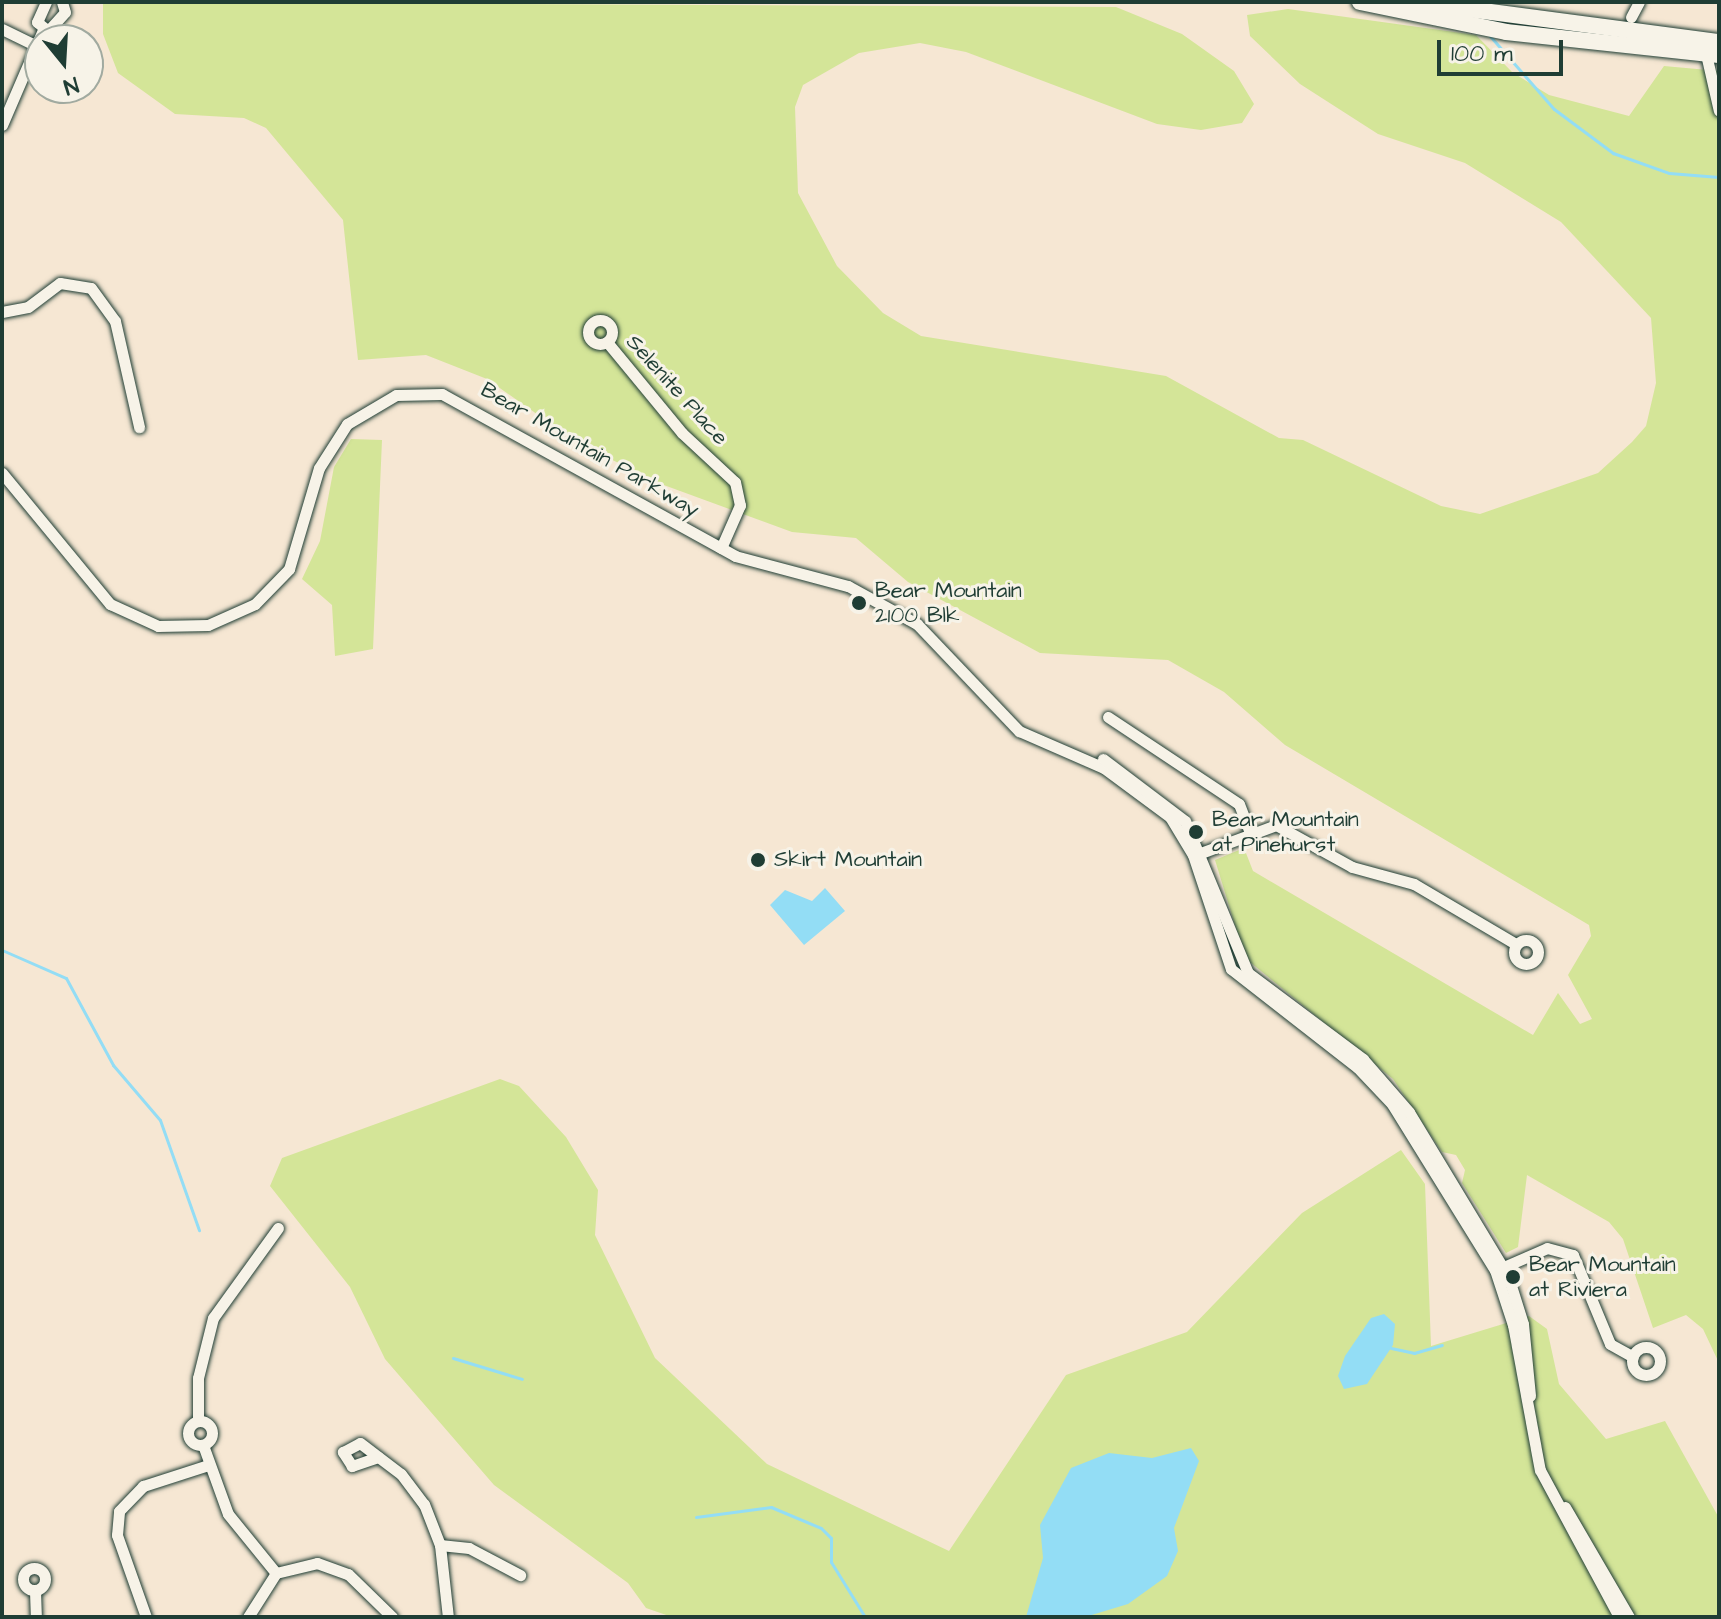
<!DOCTYPE html>
<html>
<head>
<meta charset="utf-8">
<style>
	body { margin:0 }
	#map { position:relative; width:1721px; height:1619px; overflow:hidden; background:#f6e7d3; font-family:"Architects Daughter",sans-serif }
	div>[style] { position:absolute }
	[style*='--x'] { left:calc(var(--x)*1px); top:calc(var(--y)*1px); width:calc(var(--w)*1px); rotate:calc(var(--a)*1deg) }
	.green>* { inset:0; background:#d4e598 }
	.water>* { inset:0; background:#93ddf5 }
	.stream>* { height:3px; margin:-1.5px; padding:0 1.5px; transform-origin:1.5px; border-radius:1.5px; background:#93ddf5 }
	.roads { filter:drop-shadow(0 0 2px #1f3d34) drop-shadow(0 0 2px #1f3d34) }
	.minor>* { height:11px; margin:-5.5px; padding:0 5.5px; transform-origin:5.5px; border-radius:5.5px; background:#f7f3e8 }
	.minor>.ring { margin:-5.5px; padding:0; box-sizing:content-box; background:none; border:11px solid #f7f3e8; border-radius:50% }
	.highway>* { height:16px; margin:-8px; padding:0 8px; transform-origin:8px; border-radius:8px; background:#f7f3e8 }
	.dots>* { width:22px; height:22px; translate:-50% -50%; box-sizing:border-box; border:4px solid #f7f3e8; border-radius:50% }
	span { translate:-50% -50%; white-space:nowrap; text-align:center; line-height:1.15; -webkit-text-stroke:6px #f7f3e8; paint-order:stroke }
	.street-label { font-size:22px; color:#1f3d34 }
	.poi-label { font-size:22px; color:#1f3d34 }
	.left { translate:0 -50%; text-align:left }
	.frame { position:absolute; inset:0; border:4px solid #1f3d34; pointer-events:none }
	.north { position:absolute; left:24px; top:24px; width:80px; height:80px; box-sizing:border-box; background:#f7f3e8; border:2px solid #a1aaa0; border-radius:50%; rotate:162deg; font-size:22px; font-weight:700; line-height:32px; text-align:center; color:#1f3d34 }
	.north::after { content:''; display:block; margin:auto; width:28px; height:36px; background:#1f3d34; clip-path:polygon(50% 0,100% 100%,50% 72%,0 100%) }
	.scale { position:absolute; left:1437px; top:40px; width:126px; height:36px; box-sizing:border-box; border:4px solid #1f3d34; border-top:0; padding-left:10px; font-size:24px; line-height:28px; white-space:nowrap; color:#1f3d34; -webkit-text-stroke:6px #f7f3e8; paint-order:stroke }
</style>
</head>
<body>
<div id="map">
	<div class="green">
		<div style="clip-path:polygon(103px 2px,1116px 7px,1182px 34px,1234px 71px,1254px 104px,1242px 123px,1201px 130px,1157px 124px,966px 52px,920px 43px,859px 53px,803px 85px,795px 107px,798px 193px,837px 266px,883px 313px,921px 336px,1166px 376px,1279px 438px,1303px 440px,1441px 506px,1480px 514px,1598px 473px,1632px 442px,1646px 426px,1656px 383px,1651px 318px,1561px 222px,1465px 163px,1378px 134px,1300px 84px,1250px 36px,1247px 15px,1288px 9px,1476px 35px,1512px 72px,1549px 95px,1629px 116px,1664px 66px,1719px 71px,1719px 1363px,1703px 1329px,1686px 1315px,1653px 1328px,1623px 1239px,1609px 1222px,1527px 1175px,1518px 1247px,1506px 1253px,1462px 1183px,1465px 1170px,1456px 1155px,1442px 1152px,1393px 1079px,1245px 958px,1215px 860px,1244px 848px,1253px 871px,1533px 1035px,1558px 993px,1580px 1024px,1592px 1019px,1568px 975px,1591px 936px,1589px 925px,1285px 745px,1224px 692px,1168px 660px,1040px 653px,908px 582px,856px 538px,792px 532px,661px 484px,578px 443px,487px 379px,426px 355px,358px 360px,343px 220px,266px 128px,244px 118px,175px 114px,118px 73px,103px 34px)"></div>
		<div style="clip-path:polygon(351px 439px,382px 440px,373px 649px,335px 656px,332px 605px,302px 579px,320px 541px,334px 467px)"></div>
		<div style="clip-path:polygon(500px 1079px,519px 1086px,566px 1137px,598px 1190px,595px 1235px,655px 1358px,767px 1464px,949px 1551px,1066px 1375px,1187px 1332px,1302px 1213px,1401px 1150px,1425px 1184px,1431px 1346px,1529px 1316px,1547px 1329px,1559px 1384px,1606px 1439px,1665px 1421px,1719px 1518px,1719px 1617px,672px 1617px,646px 1608px,628px 1583px,494px 1485px,385px 1359px,350px 1287px,270px 1186px,282px 1158px)"></div>
	</div>
	<div class="water">
		<div style="clip-path:polygon(825px 888px,845px 911px,804px 945px,770px 905px,785px 890px,812px 901px)"></div>
		<div style="clip-path:polygon(1384px 1314px,1395px 1324px,1393px 1345px,1367px 1384px,1344px 1389px,1338px 1376px,1345px 1356px,1371px 1318px)"></div>
		<div style="clip-path:polygon(1191px 1448px,1199px 1461px,1174px 1528px,1178px 1551px,1167px 1576px,1128px 1604px,1085px 1617px,1026px 1617px,1043px 1558px,1040px 1525px,1071px 1468px,1109px 1453px,1152px 1458px)"></div>
	</div>
	<div class="stream">
		<div style="--x:1490;--y:36;--w:97;--a:48.8"></div>
		<div style="--x:1554;--y:109;--w:74;--a:36.7"></div>
		<div style="--x:1613;--y:153;--w:59;--a:19.7"></div>
		<div style="--x:1669;--y:173;--w:50;--a:4.6"></div>
		<div style="--x:2;--y:950;--w:70;--a:23.6"></div>
		<div style="--x:66;--y:978;--w:99;--a:61.6"></div>
		<div style="--x:113;--y:1065;--w:72;--a:49.5"></div>
		<div style="--x:160;--y:1120;--w:117;--a:70.5"></div>
		<div style="--x:1391;--y:1348;--w:24;--a:12"></div>
		<div style="--x:1414;--y:1353;--w:29;--a:-16"></div>
		<div style="--x:453;--y:1358;--w:72;--a:16.9"></div>
		<div style="--x:696;--y:1517;--w:76;--a:-7.6"></div>
		<div style="--x:771;--y:1507;--w:54;--a:22.8"></div>
		<div style="--x:821;--y:1528;--w:14;--a:45"></div>
		<div style="--x:831;--y:1538;--w:24;--a:90"></div>
		<div style="--x:831;--y:1562;--w:65;--a:58.3"></div>
	</div>
	<div class="roads">
		<div class="minor">
			<div style="--x:46;--y:2;--w:22;--a:114"></div>
			<div style="--x:37;--y:22;--w:14;--a:39"></div>
			<div style="--x:48;--y:31;--w:25;--a:-48"></div>
			<div style="--x:65;--y:12;--w:10;--a:-107"></div>
			<div style="--x:1631;--y:17;--w:17;--a:-62"></div>
			<div style="--x:2;--y:29;--w:37;--a:26"></div>
			<div style="--x:1706;--y:54;--w:58;--a:77.2"></div>
			<div style="--x:2;--y:125;--w:103;--a:-66.7"></div>
			<div style="--x:2;--y:312;--w:26;--a:-11"></div>
			<div style="--x:28;--y:307;--w:40;--a:-37"></div>
			<div style="--x:60;--y:283;--w:31;--a:9"></div>
			<div style="--x:91;--y:288;--w:41;--a:54"></div>
			<div style="--x:115;--y:321;--w:109;--a:77.2"></div>
			<div class="ring" style="left:588px;top:320px;width:13px;height:13px"></div>
			<div style="--x:607;--y:342;--w:118;--a:50.5"></div>
			<div style="--x:682;--y:433;--w:72;--a:42.8"></div>
			<div style="--x:735;--y:482;--w:24;--a:78"></div>
			<div style="--x:740;--y:505;--w:47;--a:113.8"></div>
			<div style="--x:2;--y:473;--w:170;--a:50.5"></div>
			<div style="--x:110;--y:604;--w:53;--a:24.6"></div>
			<div style="--x:158;--y:626;--w:50;--a:-1.1"></div>
			<div style="--x:208;--y:625;--w:51;--a:-24.1"></div>
			<div style="--x:255;--y:604;--w:49;--a:-45.8"></div>
			<div style="--x:289;--y:569;--w:105;--a:-73.5"></div>
			<div style="--x:319;--y:468;--w:52;--a:-57.5"></div>
			<div style="--x:347;--y:424;--w:57;--a:-30.6"></div>
			<div style="--x:396;--y:395;--w:46;--a:-1.2"></div>
			<div style="--x:442;--y:394;--w:335;--a:28.9"></div>
			<div style="--x:735;--y:556;--w:117;--a:14.9"></div>
			<div style="--x:848;--y:586;--w:79;--a:28.8"></div>
			<div style="--x:917;--y:624;--w:148;--a:46.4"></div>
			<div style="--x:1019;--y:731;--w:93;--a:23.5"></div>
			<div style="--x:1104;--y:768;--w:82;--a:36.6"></div>
			<div style="--x:1170;--y:817;--w:44;--a:58.8"></div>
			<div style="--x:1193;--y:855;--w:120;--a:71.6"></div>
			<div style="--x:1231;--y:969;--w:160;--a:37.9"></div>
			<div style="--x:1357;--y:1067;--w:51;--a:46.6"></div>
			<div style="--x:1392;--y:1104;--w:195;--a:58.2"></div>
			<div style="--x:1495;--y:1270;--w:58;--a:71.9"></div>
			<div style="--x:1513;--y:1325;--w:147;--a:79.5"></div>
			<div style="--x:1540;--y:1470;--w:167;--a:61.7"></div>
			<div style="--x:1108;--y:717;--w:157;--a:33.6"></div>
			<div style="--x:1239;--y:804;--w:31;--a:69"></div>
			<div style="--x:1103;--y:759;--w:103;--a:37.1"></div>
			<div style="--x:1185;--y:821;--w:165;--a:67.5"></div>
			<div style="--x:1248;--y:973;--w:144;--a:36.8"></div>
			<div style="--x:1363;--y:1059;--w:70;--a:49"></div>
			<div style="--x:1409;--y:1112;--w:192;--a:58.9"></div>
			<div style="--x:1508;--y:1276;--w:50;--a:72.6"></div>
			<div style="--x:1523;--y:1324;--w:72;--a:84.4"></div>
			<div style="--x:1198;--y:854;--w:83;--a:-20.4"></div>
			<div style="--x:1276;--y:825;--w:87;--a:28.9"></div>
			<div style="--x:1352;--y:867;--w:64;--a:15.3"></div>
			<div style="--x:1414;--y:884;--w:118;--a:30.5"></div>
			<div class="ring" style="left:1514px;top:940px;width:13px;height:13px"></div>
			<div style="--x:1499;--y:1269;--w:52;--a:-23.6"></div>
			<div style="--x:1547;--y:1248;--w:27;--a:15"></div>
			<div style="--x:1573;--y:1255;--w:96;--a:67.4"></div>
			<div style="--x:1610;--y:1344;--w:26;--a:29"></div>
			<div class="ring" style="left:1632px;top:1347px;width:17px;height:17px"></div>
			<div style="--x:198;--y:1420;--w:42;--a:-90"></div>
			<div style="--x:198;--y:1378;--w:62;--a:-76"></div>
			<div style="--x:213;--y:1318;--w:111;--a:-54.2"></div>
			<div class="ring" style="left:188px;top:1421px;width:13px;height:13px"></div>
			<div style="--x:203;--y:1445;--w:73;--a:70.1"></div>
			<div style="--x:228;--y:1514;--w:76;--a:50.9"></div>
			<div style="--x:378;--y:1457;--w:28;--a:161"></div>
			<div style="--x:352;--y:1466;--w:17;--a:-123"></div>
			<div style="--x:343;--y:1452;--w:19;--a:-28"></div>
			<div style="--x:360;--y:1443;--w:51;--a:37.1"></div>
			<div style="--x:401;--y:1474;--w:38;--a:53"></div>
			<div style="--x:424;--y:1504;--w:44;--a:68.7"></div>
			<div style="--x:440;--y:1545;--w:72;--a:83.7"></div>
			<div style="--x:1565;--y:1507;--w:127;--a:59.8"></div>
			<div style="--x:440;--y:1545;--w:29;--a:6"></div>
			<div style="--x:469;--y:1548;--w:58;--a:27.9"></div>
			<div class="ring" style="left:23px;top:1568px;width:11px;height:11px"></div>
			<div style="--x:35;--y:1591;--w:26;--a:88"></div>
			<div style="--x:146;--y:1617;--w:87;--a:-109.5"></div>
			<div style="--x:117;--y:1535;--w:24;--a:-85"></div>
			<div style="--x:119;--y:1511;--w:35;--a:-46"></div>
			<div style="--x:143;--y:1486;--w:68;--a:-17.9"></div>
			<div style="--x:248;--y:1617;--w:52;--a:-57.5"></div>
			<div style="--x:276;--y:1573;--w:42;--a:-13.7"></div>
			<div style="--x:317;--y:1563;--w:33;--a:20"></div>
			<div style="--x:348;--y:1574;--w:62;--a:44.3"></div>
		</div>
		<div class="highway">
			<div style="--x:1360;--y:2;--w:149;--a:11.6"></div>
			<div style="--x:1506;--y:32;--w:214;--a:6.2"></div>
			<div style="--x:1415;--y:2;--w:307;--a:7.5"></div>
		</div>
	</div>
	<div class="dots">
		<div style="left:859px;top:603px;background:#1f3d34"></div>
		<div style="left:1196px;top:832px;background:#1f3d34"></div>
		<div style="left:758px;top:860px;background:#1f3d34"></div>
		<div style="left:1513px;top:1277px;background:#1f3d34"></div>
	</div>
	<div class="street-label">
		<span style="left:677px;top:390px;rotate:48deg">Selenite Place</span>
		<span style="left:590px;top:450px;rotate:30deg">Bear Mountain Parkway</span>
	</div>
	<div class="poi-label">
		<span class="left" style="left:875px;top:603px">Bear Mountain<br>2100 Blk</span>
		<span class="left" style="left:1212px;top:832px">Bear Mountain<br>at Pinehurst</span>
		<span class="left" style="left:774px;top:860px">Skirt Mountain</span>
		<span class="left" style="left:1529px;top:1277px">Bear Mountain<br>at Riviera</span>
	</div>
	<div class="frame"></div>
	<div class="north">N</div>
	<div class="scale">100 m</div>
</div>
</body>
</html>
